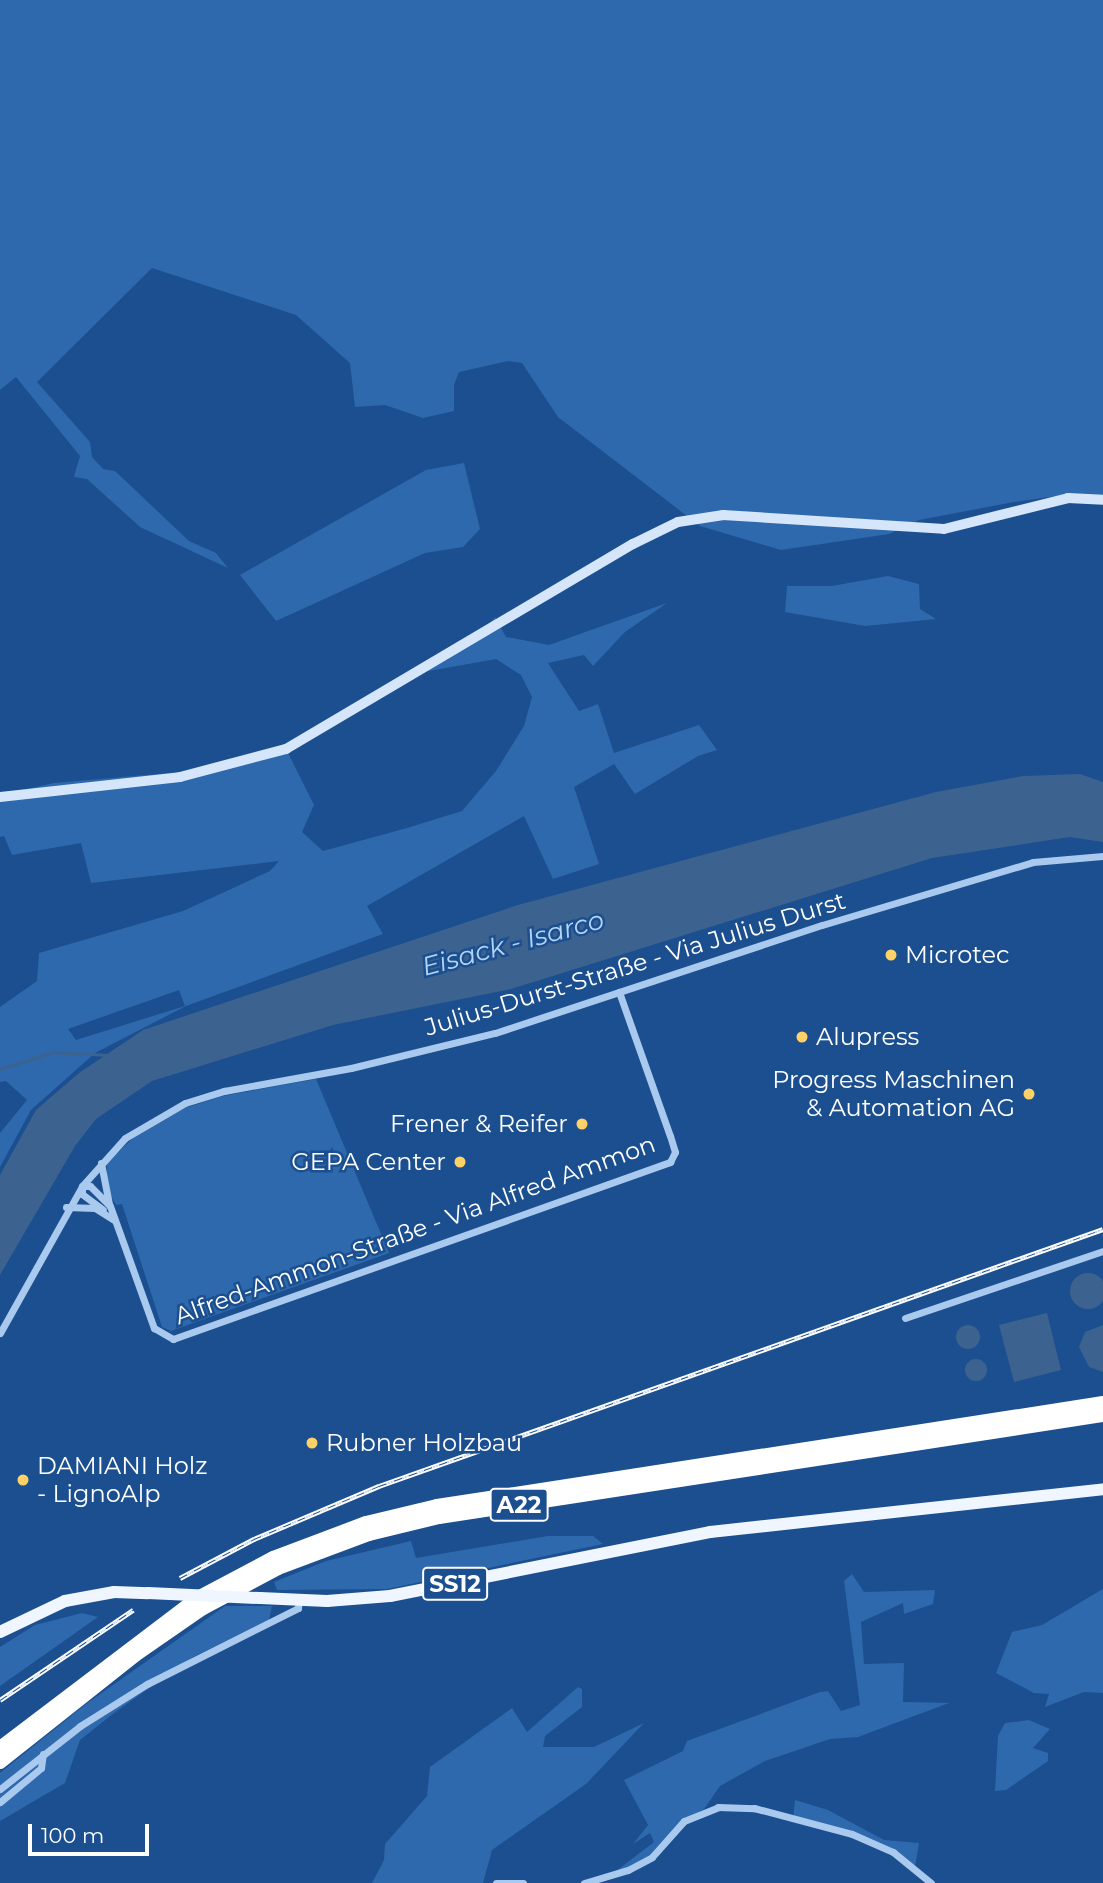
<!DOCTYPE html>
<html>
<head>
<meta charset="utf-8">
<style>
	body { margin:0 }
	#map { position:relative; width:1103px; height:1883px; overflow:hidden; background:#1b4f8f; font-family:Montserrat,sans-serif }
	div>[style] { position:absolute }
	[style*='--x'] { left:calc(var(--x)*1px); top:calc(var(--y)*1px); width:calc(var(--w)*1px); rotate:calc(var(--a)*1deg) }
	.green>* { inset:0; background:#2e69ad }
	.water>* { inset:0; background:#3c6290 }
	.round { border-radius:50% }
	.stream>* { height:2.5px; margin:-1.25px; padding:0 1.25px; transform-origin:1.25px; border-radius:1.25px; background:#3c6290 }
	.street>* { height:7px; margin:-3.5px; padding:0 3.5px; transform-origin:3.5px; border-radius:3.5px; background:#a9c9ee }
	.secondary>* { height:10px; margin:-5px; padding:0 5px; transform-origin:5px; border-radius:5px; background:#d6e6fa }
	.primary>* { height:12px; margin:-6px; padding:0 6px; transform-origin:6px; border-radius:6px; background:#f0f6ff }
	.highway>* { height:14px; margin:-7px; padding:0 7px; transform-origin:7px; border-radius:7px; background:#fff }
	.rail>* { height:5px; margin-top:-2.5px; transform-origin:0; background:repeating-linear-gradient(90deg,#1b4f8f 0 8px,#fff 0 16px); box-sizing:border-box; border-block:2px solid #fff }
	.primary-bridge>* { height:12px; margin:-6px; padding:0 6px; transform-origin:6px; border-radius:6px; background:#f0f6ff }
	.dots>* { width:19px; height:19px; translate:-50% -50%; box-sizing:border-box; border:4px solid #1b4f8f; border-radius:50% }
	span { translate:-50% -50%; white-space:nowrap; text-align:center; line-height:1.15; -webkit-text-stroke:5px #1b4f8f; paint-order:stroke }
	.shield-label span { padding:2px 5px; background:#1b4f8f; border:2px solid; border-radius:5px; -webkit-text-stroke-width:0 }
	.shield-label { font-size:23px; color:#fff; font-weight:700 }
	.poi-label { font-size:24px; color:#fff }
	.left { translate:0 -50%; text-align:left }
	.right { translate:-100% -50%; text-align:right }
	.street-label { font-size:24px; color:#fff }
	.water-label { font-size:26px; color:#b5d3f5; font-style:italic }
	.scale { position:absolute; left:28px; top:1824px; width:121px; height:32px; box-sizing:border-box; border:4px solid #fff; border-top:0; padding-left:9px; font-size:21px; line-height:24px; white-space:nowrap; color:#fff; -webkit-text-stroke:5px #1b4f8f; paint-order:stroke }
</style>
</head>
<body>
<div id="map">
	<div class="green">
		<div style="clip-path:polygon(0 0,1103px 0,1103px 502px,1064px 495px,1014px 502px,919px 520px,889px 534px,781px 550px,700px 526px,558px 417px,522px 363px,508px 361px,459px 372px,454px 385px,454px 411px,423px 418px,385px 405px,355px 407px,350px 363px,296px 315px,152px 268px,37px 382px,90px 442px,92px 457px,103px 469px,115px 471px,189px 541px,216px 553px,228px 568px,140px 527px,87px 479px,74px 477px,80px 456px,16px 377px,0 390px)"></div>
		<div style="clip-path:polygon(464px 463px,480px 529px,463px 547px,425px 553px,276px 621px,240px 575px,426px 470px)"></div>
		<div style="clip-path:polygon(888px 576px,919px 584px,920px 609px,936px 619px,865px 626px,785px 612px,787px 586px,832px 586px)"></div>
		<div style="clip-path:polygon(evenodd,667px 603px,625px 632px,593px 666px,584px 655px,548px 663px,579px 711px,598px 704px,614px 753px,699px 725px,717px 750px,698px 756px,635px 794px,614px 764px,574px 787px,599px 864px,553px 879px,524px 816px,367px 906px,383px 934px,186px 1006px,95px 1053px,31px 1110px,0 1167px,0 1133px,27px 1100px,6px 1081px,0 1082px,0 1007px,37px 981px,39px 953px,183px 911px,270px 871px,279px 861px,91px 883px,81px 843px,12px 855px,4px 836px,0 837px,0 795px,54px 783px,192px 771px,286px 749px,314px 805px,302px 832px,323px 851px,407px 828px,462px 811px,496px 771px,524px 726px,532px 697px,521px 675px,496px 659px,412px 674px,480px 635px,495px 617px,506px 637px,549px 645px,667px 603px,179px 990px,185px 1006px,76px 1040px,68px 1029px,179px 990px)"></div>
		<div style="clip-path:polygon(316px 1079px,389px 1253px,171px 1331px,162px 1327px,122px 1204px,116px 1205px,107px 1189px,107px 1163px,139px 1132px,185px 1108px,223px 1096px)"></div>
		<div style="clip-path:polygon(548px 1536px,593px 1536px,603px 1544px,387px 1589px,277px 1590px,274px 1582px,326px 1561px,411px 1541px,416px 1558px)"></div>
		<div style="clip-path:polygon(852px 1574px,864px 1592px,935px 1590px,933px 1604px,904px 1614px,903px 1603px,861px 1622px,864px 1664px,904px 1663px,903px 1702px,949px 1703px,858px 1737px,830px 1739px,765px 1761px,720px 1786px,704px 1809px,684px 1821px,652px 1857px,607px 1878px,654px 1842px,650px 1833px,633px 1844px,648px 1825px,624px 1780px,683px 1751px,687px 1741px,820px 1692px,828px 1691px,841px 1711px,860px 1705px,844px 1581px)"></div>
		<div style="clip-path:polygon(1103px 1589px,1103px 1693px,1084px 1692px,1045px 1707px,1049px 1694px,1034px 1693px,996px 1673px,1012px 1632px,1042px 1625px)"></div>
		<div style="clip-path:polygon(225px 1606px,272px 1606px,269px 1620px,193px 1657px,114px 1713px,80px 1740px,65px 1783px,0 1821px,0 1773px,86px 1704px)"></div>
		<div style="clip-path:polygon(82px 1613px,98px 1617px,0 1686px,0 1647px,35px 1625px)"></div>
		<div style="clip-path:polygon(578px 1687px,582px 1689px,582px 1707px,545px 1736px,543px 1747px,594px 1747px,644px 1723px,586px 1784px,492px 1850px,483px 1883px,372px 1883px,384px 1860px,385px 1844px,427px 1796px,430px 1767px,512px 1708px,527px 1732px)"></div>
		<div style="clip-path:polygon(1029px 1720px,1050px 1729px,1033px 1748px,1048px 1753px,1048px 1761px,1006px 1790px,995px 1791px,998px 1736px,1005px 1723px)"></div>
		<div style="clip-path:polygon(795px 1800px,828px 1810px,884px 1840px,919px 1843px,915px 1867px,857px 1837px,793px 1819px)"></div>
	</div>
	<div class="water">
		<div style="clip-path:polygon(1080px 774px,1103px 782px,1103px 842px,1070px 837px,932px 858px,511px 989px,333px 1025px,152px 1081px,96px 1119px,75px 1146px,0 1275px,0 1175px,36px 1110px,79px 1073px,143px 1030px,518px 905px,936px 792px,1023px 776px)"></div>
		<div class="round" style="left:1070px;top:1273px;width:36px;height:36px"></div>
		<div style="clip-path:polygon(1047px 1313px,1061px 1370px,1014px 1382px,999px 1325px)"></div>
		<div style="clip-path:polygon(1103px 1325px,1103px 1372px,1089px 1367px,1079px 1347px,1085px 1332px)"></div>
		<div class="round" style="left:956px;top:1325px;width:24px;height:24px"></div>
		<div class="round" style="left:965px;top:1359px;width:22px;height:22px"></div>
	</div>
	<div class="stream">
		<div style="--x:0;--y:1069;--w:57;--a:-17.5"></div>
		<div style="--x:54;--y:1052;--w:55;--a:3.1"></div>
	</div>
	<div class="street">
		<div style="--x:101;--y:1163;--w:42;--a:79"></div>
		<div style="--x:82;--y:1186;--w:8;--a:0"></div>
		<div style="--x:90;--y:1186;--w:28;--a:45"></div>
		<div style="--x:110;--y:1206;--w:130;--a:70.2"></div>
		<div style="--x:154;--y:1328;--w:22;--a:30"></div>
		<div style="--x:173;--y:1339;--w:528;--a:-19.6"></div>
		<div style="--x:670;--y:1162;--w:11;--a:-63"></div>
		<div style="--x:675;--y:1152;--w:17;--a:-107"></div>
		<div style="--x:670;--y:1136;--w:153;--a:-109.5"></div>
		<div style="--x:82;--y:1187;--w:7;--a:90"></div>
		<div style="--x:82;--y:1194;--w:26;--a:37"></div>
		<div style="--x:66;--y:1207;--w:29;--a:2"></div>
		<div style="--x:95;--y:1208;--w:22;--a:32"></div>
		<div style="--x:905;--y:1318;--w:209;--a:-18.7"></div>
		<div style="--x:0;--y:1333;--w:168;--a:-60.8"></div>
		<div style="--x:82;--y:1186;--w:64;--a:-48.1"></div>
		<div style="--x:125;--y:1138;--w:69;--a:-30.3"></div>
		<div style="--x:185;--y:1103;--w:41;--a:-17.1"></div>
		<div style="--x:224;--y:1091;--w:129;--a:-10.3"></div>
		<div style="--x:351;--y:1068;--w:148;--a:-13.7"></div>
		<div style="--x:495;--y:1033;--w:344;--a:-18.3"></div>
		<div style="--x:822;--y:925;--w:220;--a:-16.6"></div>
		<div style="--x:1033;--y:862;--w:70;--a:-4.9"></div>
		<div style="--x:0;--y:1789;--w:102;--a:-38.2"></div>
		<div style="--x:80;--y:1726;--w:79;--a:-32.1"></div>
		<div style="--x:147;--y:1684;--w:169;--a:-26.7"></div>
		<div style="--x:298;--y:1608;--w:8;--a:-83"></div>
		<div style="--x:0;--y:1802;--w:53;--a:-39.7"></div>
		<div style="--x:41;--y:1768;--w:14;--a:-82"></div>
		<div style="--x:496;--y:1883;--w:27;--a:0"></div>
		<div style="--x:584;--y:1883;--w:46;--a:-16.5"></div>
		<div style="--x:628;--y:1870;--w:27;--a:-28"></div>
		<div style="--x:652;--y:1857;--w:48;--a:-48.4"></div>
		<div style="--x:684;--y:1821;--w:37;--a:-22"></div>
		<div style="--x:718;--y:1807;--w:36;--a:2"></div>
		<div style="--x:754;--y:1808;--w:101;--a:14.9"></div>
		<div style="--x:852;--y:1834;--w:45;--a:23.7"></div>
		<div style="--x:893;--y:1852;--w:49;--a:39.2"></div>
	</div>
	<div class="secondary">
		<div style="--x:0;--y:797;--w:181;--a:-6.3"></div>
		<div style="--x:180;--y:777;--w:110;--a:-14.8"></div>
		<div style="--x:286;--y:749;--w:403;--a:-30.6"></div>
		<div style="--x:633;--y:544;--w:50;--a:-26.1"></div>
		<div style="--x:678;--y:522;--w:46;--a:-8.8"></div>
		<div style="--x:723;--y:515;--w:221;--a:3.6"></div>
		<div style="--x:944;--y:529;--w:128;--a:-14"></div>
		<div style="--x:1068;--y:498;--w:35;--a:3"></div>
	</div>
	<div class="primary">
		<div style="--x:260;--y:1598;--w:67;--a:2.6"></div>
		<div style="--x:327;--y:1601;--w:63;--a:-4.5"></div>
		<div style="--x:390;--y:1596;--w:326;--a:-11.3"></div>
		<div style="--x:710;--y:1532;--w:395;--a:-6.2"></div>
		<div style="--x:0;--y:1632;--w:72;--a:-25.5"></div>
		<div style="--x:65;--y:1601;--w:50;--a:-10.4"></div>
		<div style="--x:114;--y:1592;--w:34;--a:2"></div>
	</div>
	<div class="highway">
		<div style="--x:0;--y:1748;--w:246;--a:-37.2"></div>
		<div style="--x:196;--y:1599;--w:87;--a:-28"></div>
		<div style="--x:273;--y:1558;--w:99;--a:-20.6"></div>
		<div style="--x:366;--y:1523;--w:73;--a:-13.5"></div>
		<div style="--x:437;--y:1506;--w:674;--a:-8.79"></div>
		<div style="--x:0;--y:1762;--w:172;--a:-38.4"></div>
		<div style="--x:135;--y:1655;--w:83;--a:-34.7"></div>
		<div style="--x:203;--y:1608;--w:85;--a:-28.1"></div>
		<div style="--x:278;--y:1568;--w:97;--a:-20.5"></div>
		<div style="--x:369;--y:1534;--w:72;--a:-13.7"></div>
		<div style="--x:439;--y:1517;--w:672;--a:-8.73"></div>
	</div>
	<div class="rail">
		<div style="--x:180;--y:1578;--w:84;--a:-27.8"></div>
		<div style="--x:254;--y:1539;--w:136;--a:-23"></div>
		<div style="--x:379;--y:1486;--w:768;--a:-19.54"></div>
		<div style="--x:0;--y:1700;--w:161;--a:-34.1"></div>
	</div>
	<div class="primary-bridge">
		<div style="--x:148;--y:1593;--w:112;--a:2.6"></div>
	</div>
	<div class="dots">
		<div style="left:891px;top:955px;background:#ffd166"></div>
		<div style="left:802px;top:1037px;background:#ffd166"></div>
		<div style="left:1029px;top:1094px;background:#ffd166"></div>
		<div style="left:582px;top:1124px;background:#ffd166"></div>
		<div style="left:460px;top:1162px;background:#ffd166"></div>
		<div style="left:312px;top:1443px;background:#ffd166"></div>
		<div style="left:23px;top:1480px;background:#ffd166"></div>
	</div>
	<div class="shield-label">
		<span style="left:519px;top:1505px">A22</span>
		<span style="left:455px;top:1584px">SS12</span>
	</div>
	<div class="poi-label">
		<span class="left" style="left:905px;top:955px">Microtec</span>
		<span class="left" style="left:816px;top:1037px">Alupress</span>
		<span class="right" style="left:1015px;top:1094px">Progress Maschinen<br>&amp; Automation AG</span>
		<span class="right" style="left:568px;top:1124px">Frener &amp; Reifer</span>
		<span class="right" style="left:446px;top:1162px">GEPA Center</span>
		<span class="left" style="left:326px;top:1443px">Rubner Holzbau</span>
		<span class="left" style="left:37px;top:1480px">DAMIANI Holz<br>- LignoAlp</span>
	</div>
	<div class="street-label">
		<span style="left:635px;top:964px;rotate:-17deg">Julius-Durst-Straße - Via Julius Durst</span>
		<span style="left:415px;top:1230px;rotate:-20deg">Alfred-Ammon-Straße - Via Alfred Ammon</span>
	</div>
	<div class="water-label">
		<span style="left:513px;top:944px;rotate:-15deg">Eisack - Isarco</span>
	</div>
	<div class="scale">100 m</div>
</div>
</body>
</html>
